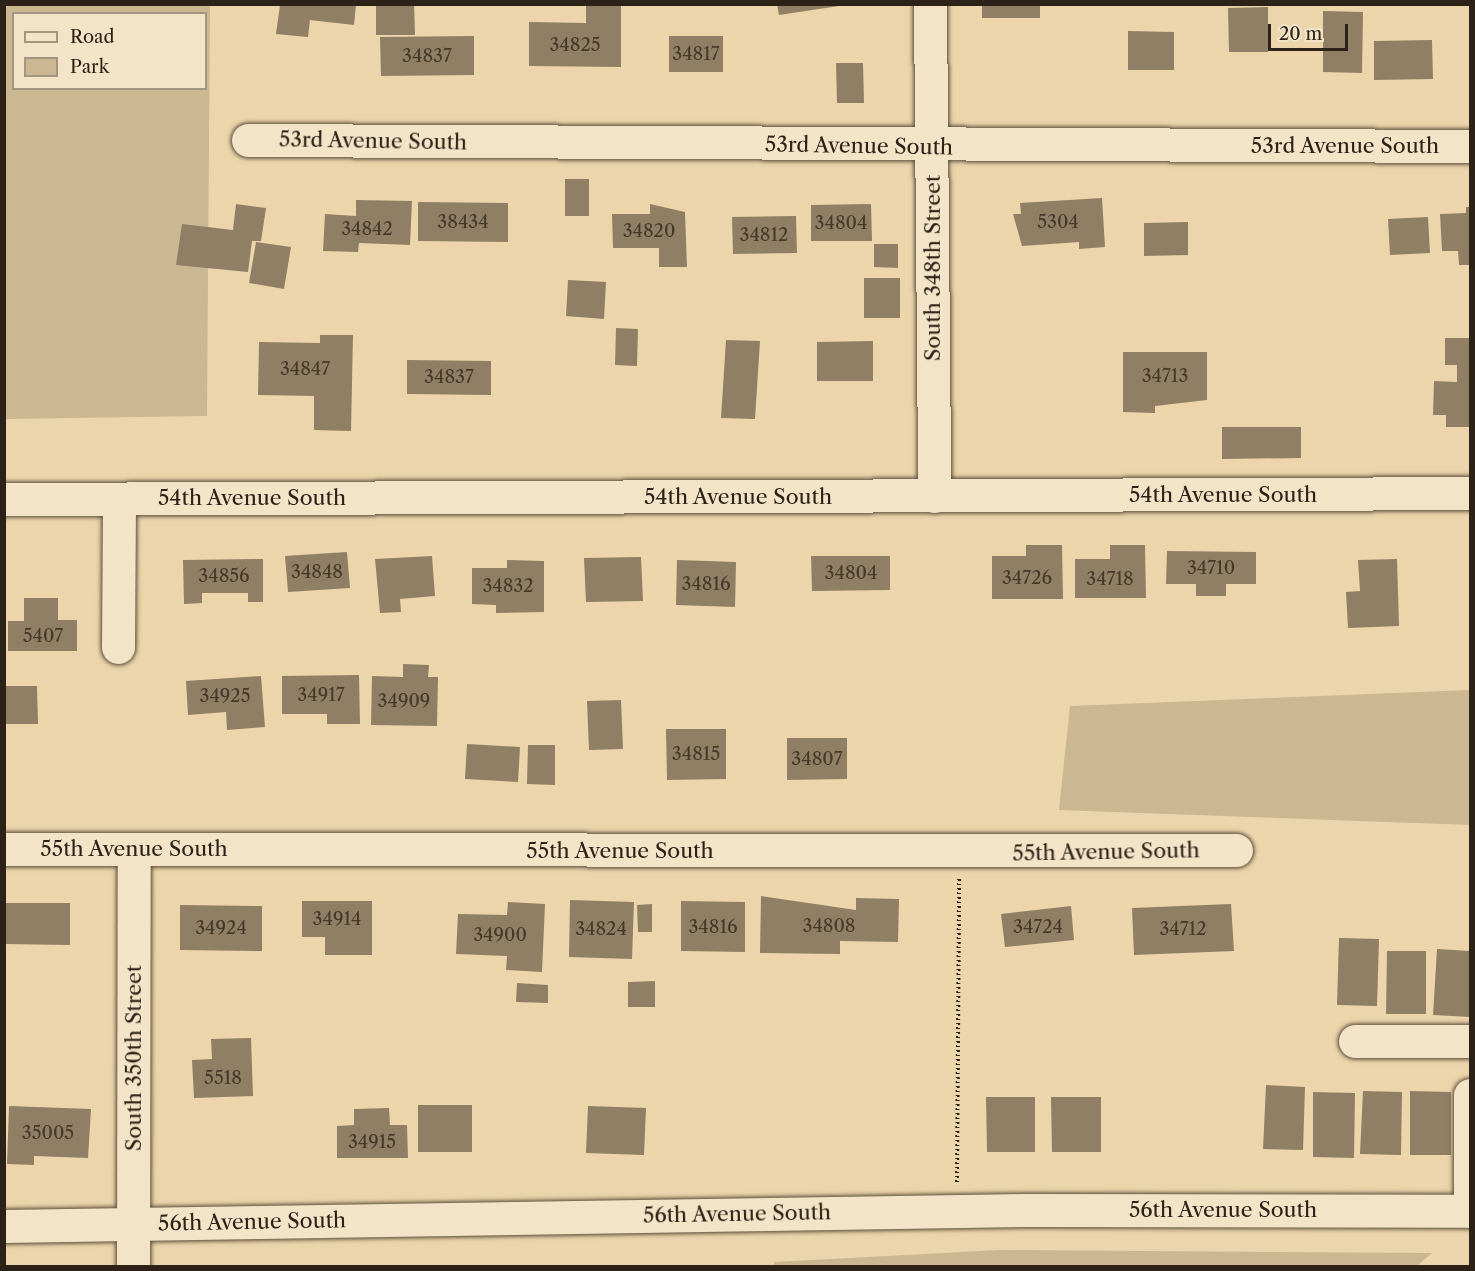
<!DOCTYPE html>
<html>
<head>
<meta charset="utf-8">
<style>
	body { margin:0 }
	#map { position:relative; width:1475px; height:1271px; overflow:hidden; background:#ecd5ab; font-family:"Libre Caslon Text",serif }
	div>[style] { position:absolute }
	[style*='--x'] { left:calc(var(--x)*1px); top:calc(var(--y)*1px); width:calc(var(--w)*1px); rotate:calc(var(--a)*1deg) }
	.green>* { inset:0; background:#cbb792 }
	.building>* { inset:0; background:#907f64 }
	.path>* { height:4px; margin-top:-2px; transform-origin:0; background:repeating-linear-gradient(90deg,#2c2217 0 1.5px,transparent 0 4.5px) }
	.roads { filter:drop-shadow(0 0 2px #5c4f3c) drop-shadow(0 0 2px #5c4f3c) }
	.minor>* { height:33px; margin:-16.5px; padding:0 16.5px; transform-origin:16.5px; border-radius:16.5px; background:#f3e4c8 }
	span { translate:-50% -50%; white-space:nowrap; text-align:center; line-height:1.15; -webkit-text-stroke:5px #f3e4c8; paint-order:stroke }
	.number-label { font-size:18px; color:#45392a }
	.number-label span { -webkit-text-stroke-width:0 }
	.street-label { font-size:21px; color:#2c2217 }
	.frame { position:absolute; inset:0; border:6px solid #2c2217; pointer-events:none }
	.legend { position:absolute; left:12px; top:12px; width:195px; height:78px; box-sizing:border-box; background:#f3e4c8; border:2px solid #a39681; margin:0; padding:8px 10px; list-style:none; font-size:18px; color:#2c2217 }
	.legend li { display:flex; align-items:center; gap:12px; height:30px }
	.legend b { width:30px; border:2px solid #a39681 }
	.scale { position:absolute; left:1268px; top:24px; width:80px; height:27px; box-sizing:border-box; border:3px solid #2c2217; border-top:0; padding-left:8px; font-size:18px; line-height:21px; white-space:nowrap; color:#2c2217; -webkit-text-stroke:4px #f3e4c8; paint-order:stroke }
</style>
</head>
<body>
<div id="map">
	<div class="green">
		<div style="clip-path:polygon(evenodd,4px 5px,210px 5px,207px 416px,5px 419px,4px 5px,14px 14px,206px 14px,206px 88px,14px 88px,14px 14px)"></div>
		<div style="clip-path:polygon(1470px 690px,1470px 825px,1059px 810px,1070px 706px)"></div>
		<div style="clip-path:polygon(999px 1250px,1431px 1253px,1432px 1253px,1417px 1266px,774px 1266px,774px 1262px)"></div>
	</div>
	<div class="building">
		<div style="clip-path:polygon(376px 4px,414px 4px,415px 35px,376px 35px)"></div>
		<div style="clip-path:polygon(586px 4px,621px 4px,621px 67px,529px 66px,529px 22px,586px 23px)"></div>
		<div style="clip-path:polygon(777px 4px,839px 4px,839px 6px,779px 15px)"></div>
		<div style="clip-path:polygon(982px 4px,1040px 4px,1040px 18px,982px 18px)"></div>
		<div style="clip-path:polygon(280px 5px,356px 5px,354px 25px,310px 20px,308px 37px,276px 34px)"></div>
		<div style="clip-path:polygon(1268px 7px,1268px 52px,1229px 52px,1228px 8px)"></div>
		<div style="clip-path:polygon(1323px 11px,1363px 12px,1362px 73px,1323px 72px)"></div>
		<div style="clip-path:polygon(1128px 31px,1174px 32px,1174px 70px,1128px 70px)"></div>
		<div style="clip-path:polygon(474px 36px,474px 75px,381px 76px,380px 37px)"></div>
		<div style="clip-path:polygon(669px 36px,723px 36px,723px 72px,669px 72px)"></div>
		<div style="clip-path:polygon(1432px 40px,1433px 79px,1374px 80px,1374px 41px)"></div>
		<div style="clip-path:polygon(836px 63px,863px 63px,864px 103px,837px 103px)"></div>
		<div style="clip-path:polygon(565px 179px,589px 179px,589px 216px,565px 216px)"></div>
		<div style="clip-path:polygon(1102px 198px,1105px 247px,1079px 249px,1079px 242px,1022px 246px,1013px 214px,1021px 214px,1020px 203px)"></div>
		<div style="clip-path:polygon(356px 200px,412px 201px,410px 245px,359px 243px,358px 252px,323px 251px,325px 214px,356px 216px)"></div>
		<div style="clip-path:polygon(418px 202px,508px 203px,508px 242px,418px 241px)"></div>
		<div style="clip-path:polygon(236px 204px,266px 208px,261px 241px,252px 241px,248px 272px,176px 265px,182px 224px,233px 230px)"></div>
		<div style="clip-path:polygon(650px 204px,685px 212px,687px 267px,659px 267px,659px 248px,613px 248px,612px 214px,650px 214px)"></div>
		<div style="clip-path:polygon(871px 204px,872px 241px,811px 241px,811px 205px)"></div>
		<div style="clip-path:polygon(1466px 207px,1470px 207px,1470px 265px,1459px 265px,1458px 251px,1442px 251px,1440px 214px,1466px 213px)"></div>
		<div style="clip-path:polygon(796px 216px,797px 253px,733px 254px,732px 217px)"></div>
		<div style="clip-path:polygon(1428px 217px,1430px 253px,1390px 255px,1388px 219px)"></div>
		<div style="clip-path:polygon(1188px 222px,1188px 255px,1144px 256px,1144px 223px)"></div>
		<div style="clip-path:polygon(256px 242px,291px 247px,284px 289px,249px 283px)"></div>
		<div style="clip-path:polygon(874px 244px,898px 244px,898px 268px,874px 267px)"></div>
		<div style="clip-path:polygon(864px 278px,900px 278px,900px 318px,864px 318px)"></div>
		<div style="clip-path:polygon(568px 280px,606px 282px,604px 319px,566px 316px)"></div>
		<div style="clip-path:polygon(616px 328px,638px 329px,637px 366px,615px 365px)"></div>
		<div style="clip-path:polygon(320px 335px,353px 335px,351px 431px,314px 430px,314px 396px,258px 395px,259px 342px,320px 343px)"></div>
		<div style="clip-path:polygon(1445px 338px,1470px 338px,1470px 427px,1446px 427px,1446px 415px,1433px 415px,1434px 381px,1457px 382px,1457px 365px,1445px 365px)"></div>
		<div style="clip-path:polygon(726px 340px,760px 341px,755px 419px,721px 418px)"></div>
		<div style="clip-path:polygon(873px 341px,873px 381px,817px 381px,817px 342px)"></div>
		<div style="clip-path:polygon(1123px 352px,1207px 352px,1207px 400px,1155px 406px,1155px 413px,1123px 412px)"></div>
		<div style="clip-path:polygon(407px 360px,491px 361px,491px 395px,407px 394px)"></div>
		<div style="clip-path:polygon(1222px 427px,1301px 427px,1301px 458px,1222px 459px)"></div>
		<div style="clip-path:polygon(1026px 545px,1062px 545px,1063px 599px,992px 599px,992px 556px,1026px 556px)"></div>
		<div style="clip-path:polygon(1110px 545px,1145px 545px,1146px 598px,1075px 598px,1075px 559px,1110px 559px)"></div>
		<div style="clip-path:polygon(1167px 551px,1256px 552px,1256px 584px,1226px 584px,1226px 596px,1196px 596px,1196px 584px,1166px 584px)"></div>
		<div style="clip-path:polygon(347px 552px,350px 588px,288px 592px,285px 556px)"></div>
		<div style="clip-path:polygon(432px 556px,435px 596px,400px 599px,401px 612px,380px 613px,375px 559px)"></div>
		<div style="clip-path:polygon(811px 556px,890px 556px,890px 590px,812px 591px)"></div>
		<div style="clip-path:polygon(641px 557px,643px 601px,586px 602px,584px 558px)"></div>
		<div style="clip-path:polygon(263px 559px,263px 602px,248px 602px,248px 593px,202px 593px,202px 603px,184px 604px,183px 560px)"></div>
		<div style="clip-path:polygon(1397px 559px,1399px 626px,1348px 628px,1346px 592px,1360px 591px,1358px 560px)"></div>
		<div style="clip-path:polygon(507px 560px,544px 561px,544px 612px,496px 613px,496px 605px,472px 604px,472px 568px,507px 568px)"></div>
		<div style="clip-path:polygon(677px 560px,736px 562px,735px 607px,676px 605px)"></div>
		<div style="clip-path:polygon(24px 598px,58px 598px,58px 620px,77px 620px,77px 651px,8px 651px,8px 621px,24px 621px)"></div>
		<div style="clip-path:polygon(403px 664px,429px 665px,428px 677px,438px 677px,437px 726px,371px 725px,372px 676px,403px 677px)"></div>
		<div style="clip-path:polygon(359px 675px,360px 724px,327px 724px,327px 714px,282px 714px,282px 676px)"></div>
		<div style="clip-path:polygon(261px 676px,265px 727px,227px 730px,226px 712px,188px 715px,186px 681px)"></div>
		<div style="clip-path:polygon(4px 686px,37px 686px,38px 724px,4px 724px)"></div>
		<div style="clip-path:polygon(621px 700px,623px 749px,589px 750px,587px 701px)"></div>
		<div style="clip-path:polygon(666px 729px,726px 729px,726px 779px,667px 780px)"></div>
		<div style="clip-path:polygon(787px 738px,847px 738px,847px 779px,787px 780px)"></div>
		<div style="clip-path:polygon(467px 744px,520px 747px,518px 782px,465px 779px)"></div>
		<div style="clip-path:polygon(528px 745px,555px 745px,555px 785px,527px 784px)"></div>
		<div style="clip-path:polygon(761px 896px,856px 910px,856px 898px,899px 899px,898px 942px,840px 941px,840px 954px,760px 953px)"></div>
		<div style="clip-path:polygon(570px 900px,634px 902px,632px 959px,569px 957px)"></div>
		<div style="clip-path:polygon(302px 901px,372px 901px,372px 955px,325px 955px,325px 937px,302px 937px)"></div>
		<div style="clip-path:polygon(681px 901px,745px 902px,745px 952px,681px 951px)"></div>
		<div style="clip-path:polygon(508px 902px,545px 904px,542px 972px,506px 970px,507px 956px,456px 954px,458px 914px,507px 915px)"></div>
		<div style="clip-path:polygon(4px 903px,70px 903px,70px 945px,4px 944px)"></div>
		<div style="clip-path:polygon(652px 904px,652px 932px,638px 932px,637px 905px)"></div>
		<div style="clip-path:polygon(1231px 904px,1234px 951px,1134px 955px,1132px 908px)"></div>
		<div style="clip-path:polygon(180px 905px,262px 906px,262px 951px,180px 950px)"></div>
		<div style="clip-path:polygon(1071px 906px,1074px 940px,1005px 947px,1001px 914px)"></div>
		<div style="clip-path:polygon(1339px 938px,1379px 939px,1377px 1006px,1337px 1005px)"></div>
		<div style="clip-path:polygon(1437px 949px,1470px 951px,1470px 1017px,1433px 1015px)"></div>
		<div style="clip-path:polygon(1387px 951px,1426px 951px,1426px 1014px,1386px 1014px)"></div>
		<div style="clip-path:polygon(655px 981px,655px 1007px,628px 1007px,628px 982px)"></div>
		<div style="clip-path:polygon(517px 983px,548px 985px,548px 1003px,516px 1002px)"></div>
		<div style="clip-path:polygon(251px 1038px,253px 1096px,194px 1098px,192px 1060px,212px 1059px,211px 1039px)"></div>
		<div style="clip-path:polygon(1266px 1085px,1305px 1087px,1303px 1150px,1263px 1149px)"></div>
		<div style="clip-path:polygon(1363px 1091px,1402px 1092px,1401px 1155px,1360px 1154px)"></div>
		<div style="clip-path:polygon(1410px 1091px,1451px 1092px,1451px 1155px,1410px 1155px)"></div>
		<div style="clip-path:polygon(1313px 1092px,1355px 1093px,1354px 1158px,1313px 1157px)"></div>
		<div style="clip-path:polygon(986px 1097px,1035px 1097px,1035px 1152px,987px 1152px)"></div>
		<div style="clip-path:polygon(1051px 1097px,1101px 1097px,1101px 1152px,1052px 1152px)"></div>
		<div style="clip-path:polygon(418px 1105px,472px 1105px,472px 1152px,418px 1152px)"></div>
		<div style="clip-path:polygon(9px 1106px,91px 1109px,88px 1158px,34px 1156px,34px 1165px,7px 1164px)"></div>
		<div style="clip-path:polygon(588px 1106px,646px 1108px,644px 1155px,586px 1153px)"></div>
		<div style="clip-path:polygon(389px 1108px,390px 1125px,407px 1125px,408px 1158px,337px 1158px,337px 1126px,354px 1125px,354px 1109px)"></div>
	</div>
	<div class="path">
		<div style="--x:957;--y:1182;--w:305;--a:-89.6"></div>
	</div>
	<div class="roads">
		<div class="minor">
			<div style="--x:930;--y:4;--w:492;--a:89.5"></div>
			<div style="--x:248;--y:140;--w:1222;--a:0.28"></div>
			<div style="--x:4;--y:499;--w:1466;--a:-0.23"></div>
			<div style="--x:118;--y:647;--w:148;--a:-89.6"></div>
			<div style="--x:4;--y:849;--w:1232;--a:0.05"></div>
			<div style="--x:1355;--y:1041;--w:115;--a:0"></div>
			<div style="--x:1470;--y:1211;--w:116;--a:-90"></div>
			<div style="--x:4;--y:1226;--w:1022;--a:-0.9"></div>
			<div style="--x:1026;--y:1210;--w:444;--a:0.1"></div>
			<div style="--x:133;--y:1266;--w:417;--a:-89.9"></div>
		</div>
	</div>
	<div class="number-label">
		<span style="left:575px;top:45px">34825</span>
		<span style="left:696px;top:54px">34817</span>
		<span style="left:427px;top:56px">34837</span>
		<span style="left:463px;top:222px">38434</span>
		<span style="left:1058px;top:222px">5304</span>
		<span style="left:841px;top:223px">34804</span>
		<span style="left:367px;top:229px">34842</span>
		<span style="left:649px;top:231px">34820</span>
		<span style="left:764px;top:235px">34812</span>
		<span style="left:305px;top:369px">34847</span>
		<span style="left:1165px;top:376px">34713</span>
		<span style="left:449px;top:377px">34837</span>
		<span style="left:1211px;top:568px">34710</span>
		<span style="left:317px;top:572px">34848</span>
		<span style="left:851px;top:573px">34804</span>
		<span style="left:224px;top:576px">34856</span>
		<span style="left:1027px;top:578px">34726</span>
		<span style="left:1110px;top:579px">34718</span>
		<span style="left:706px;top:584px">34816</span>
		<span style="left:508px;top:586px">34832</span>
		<span style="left:43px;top:636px">5407</span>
		<span style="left:321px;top:695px">34917</span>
		<span style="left:225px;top:696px">34925</span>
		<span style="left:404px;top:701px">34909</span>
		<span style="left:696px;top:754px">34815</span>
		<span style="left:817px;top:759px">34807</span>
		<span style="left:337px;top:919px">34914</span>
		<span style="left:829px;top:926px">34808</span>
		<span style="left:713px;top:927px">34816</span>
		<span style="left:1038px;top:927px">34724</span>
		<span style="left:221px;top:928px">34924</span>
		<span style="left:601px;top:929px">34824</span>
		<span style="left:1183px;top:929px">34712</span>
		<span style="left:500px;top:935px">34900</span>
		<span style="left:223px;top:1078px">5518</span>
		<span style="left:48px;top:1133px">35005</span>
		<span style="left:372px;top:1142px">34915</span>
	</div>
	<div class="street-label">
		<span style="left:373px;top:141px;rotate:1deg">53rd Avenue South</span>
		<span style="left:859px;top:146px;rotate:1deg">53rd Avenue South</span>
		<span style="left:1345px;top:146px">53rd Avenue South</span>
		<span style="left:933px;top:268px;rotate:-90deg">South 348th Street</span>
		<span style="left:1223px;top:495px">54th Avenue South</span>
		<span style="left:738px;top:497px">54th Avenue South</span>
		<span style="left:252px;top:498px">54th Avenue South</span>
		<span style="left:134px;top:849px">55th Avenue South</span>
		<span style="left:620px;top:851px">55th Avenue South</span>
		<span style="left:1106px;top:852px;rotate:-1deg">55th Avenue South</span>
		<span style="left:134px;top:1058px;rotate:-90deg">South 350th Street</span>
		<span style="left:1223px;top:1210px">56th Avenue South</span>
		<span style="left:737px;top:1214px;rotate:-1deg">56th Avenue South</span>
		<span style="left:252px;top:1222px;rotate:-1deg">56th Avenue South</span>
	</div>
	<div class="frame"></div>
	<ul class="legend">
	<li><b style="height:8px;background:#f3e4c8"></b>Road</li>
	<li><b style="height:16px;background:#cbb792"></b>Park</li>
	</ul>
	<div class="scale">20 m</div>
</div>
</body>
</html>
